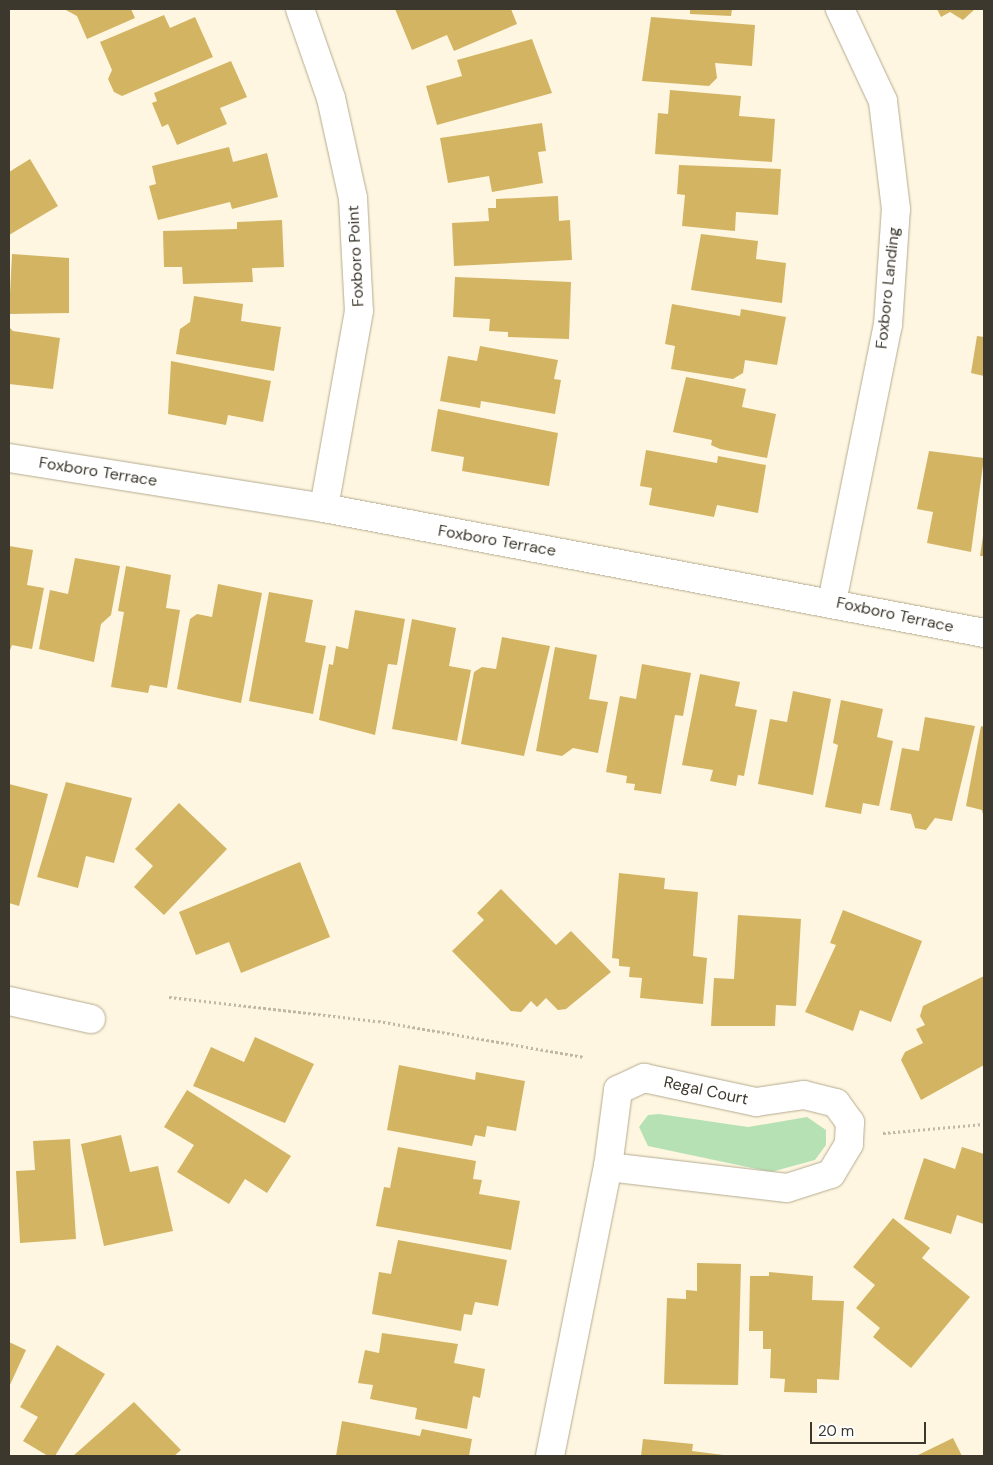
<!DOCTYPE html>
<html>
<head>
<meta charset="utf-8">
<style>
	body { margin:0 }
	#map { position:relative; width:993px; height:1465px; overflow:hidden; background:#fef6e0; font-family:"DM Sans",sans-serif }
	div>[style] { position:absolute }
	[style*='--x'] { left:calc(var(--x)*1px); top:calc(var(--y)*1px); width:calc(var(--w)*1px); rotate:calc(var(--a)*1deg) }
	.green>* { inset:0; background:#b6e1b5 }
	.building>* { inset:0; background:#d2b463 }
	.path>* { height:3px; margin-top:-1.5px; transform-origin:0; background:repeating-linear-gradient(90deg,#beb8a5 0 2.5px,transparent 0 5px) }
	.roads { filter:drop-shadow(0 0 1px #b5ab91) drop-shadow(0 0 1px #b5ab91) }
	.minor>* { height:28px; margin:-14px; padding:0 14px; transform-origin:14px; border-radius:14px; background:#fff }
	span { translate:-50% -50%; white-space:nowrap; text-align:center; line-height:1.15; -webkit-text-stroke:4px #fff; paint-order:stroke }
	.street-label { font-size:16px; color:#3c382d }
	.frame { position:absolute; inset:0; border:10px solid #3c382d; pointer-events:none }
	.scale { position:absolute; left:810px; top:1422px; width:116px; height:22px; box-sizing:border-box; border:2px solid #3c382d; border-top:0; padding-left:6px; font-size:15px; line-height:18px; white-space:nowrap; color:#3c382d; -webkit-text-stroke:4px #fff; paint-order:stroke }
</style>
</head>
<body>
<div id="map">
	<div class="green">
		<div style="clip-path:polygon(659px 1114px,748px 1127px,807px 1117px,826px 1130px,826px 1145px,815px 1160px,771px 1172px,648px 1146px,639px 1127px,648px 1115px)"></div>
	</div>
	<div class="building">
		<div style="clip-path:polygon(64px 9px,131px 9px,135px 18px,87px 39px,77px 16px)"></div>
		<div style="clip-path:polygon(395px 9px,511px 9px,517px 24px,454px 51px,447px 35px,412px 50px)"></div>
		<div style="clip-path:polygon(690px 9px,732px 9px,731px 16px,690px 14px)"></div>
		<div style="clip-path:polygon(937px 9px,975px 9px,963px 20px,950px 12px,941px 17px)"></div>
		<div style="clip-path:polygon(164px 15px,170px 28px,195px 17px,213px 57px,122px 96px,114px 92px,108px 79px,112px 70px,100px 42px)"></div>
		<div style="clip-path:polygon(651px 17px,755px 25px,752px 66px,715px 63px,717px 78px,709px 86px,642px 81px)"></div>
		<div style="clip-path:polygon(532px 39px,552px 93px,437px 125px,426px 86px,462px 76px,457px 60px)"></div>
		<div style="clip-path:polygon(231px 61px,247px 97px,220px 108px,227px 124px,177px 145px,168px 124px,162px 127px,152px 103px,157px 101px,154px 93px)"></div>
		<div style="clip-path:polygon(670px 90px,741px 96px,739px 116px,775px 119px,772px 162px,655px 154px,658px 113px,668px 114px)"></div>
		<div style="clip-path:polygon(542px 123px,546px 151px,538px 152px,543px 183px,492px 192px,489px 176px,448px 183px,440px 138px)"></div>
		<div style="clip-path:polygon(229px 147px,233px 162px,267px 153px,278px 197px,232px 209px,230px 202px,158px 220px,149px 186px,156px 184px,152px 166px)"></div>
		<div style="clip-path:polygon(30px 159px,58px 206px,9px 235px,9px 172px)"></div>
		<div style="clip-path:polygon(679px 165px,781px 169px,778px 215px,736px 212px,735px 231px,682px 226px,685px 195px,677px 194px)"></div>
		<div style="clip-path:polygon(558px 196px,559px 221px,570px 220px,572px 260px,454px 266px,452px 223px,489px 221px,488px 208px,496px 208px,496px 199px)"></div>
		<div style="clip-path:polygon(282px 220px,284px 267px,252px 268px,253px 282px,183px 284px,182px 267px,164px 267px,163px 231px,237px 229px,237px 222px)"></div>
		<div style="clip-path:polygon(701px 234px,758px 241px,756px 259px,786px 263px,782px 303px,691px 290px)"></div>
		<div style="clip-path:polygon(12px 254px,69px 258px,69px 313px,9px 314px)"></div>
		<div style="clip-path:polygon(455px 277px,571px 282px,569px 339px,508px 337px,508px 332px,489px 331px,490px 319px,453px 317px)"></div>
		<div style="clip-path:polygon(194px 296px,243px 304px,241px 321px,281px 327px,274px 371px,176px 354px,180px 329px,190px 322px)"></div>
		<div style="clip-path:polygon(672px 304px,740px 316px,741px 309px,786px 317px,777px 365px,745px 360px,743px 373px,733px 379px,671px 369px,675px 346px,665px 344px)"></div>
		<div style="clip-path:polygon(9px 327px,13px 331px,60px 338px,53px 389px,9px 384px)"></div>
		<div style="clip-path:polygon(977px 336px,984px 337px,984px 376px,971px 373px)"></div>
		<div style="clip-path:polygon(480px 346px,558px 360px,554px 379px,561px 380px,555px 414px,481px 401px,480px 408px,440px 401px,448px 356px,477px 361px)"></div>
		<div style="clip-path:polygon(171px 361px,271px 381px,263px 422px,228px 415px,226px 425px,168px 414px)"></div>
		<div style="clip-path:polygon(686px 377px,746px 389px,742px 407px,776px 414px,767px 458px,720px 449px,711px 445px,712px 440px,673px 432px)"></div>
		<div style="clip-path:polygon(438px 409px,558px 433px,549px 486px,462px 471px,464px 457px,431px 451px)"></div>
		<div style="clip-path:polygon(646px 450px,717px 463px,718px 456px,766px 465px,758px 513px,717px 505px,714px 517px,649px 505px,652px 488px,640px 486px)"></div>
		<div style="clip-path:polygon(929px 451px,984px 458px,971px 552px,927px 543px,933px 512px,917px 509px)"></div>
		<div style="clip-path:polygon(983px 536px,984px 536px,984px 556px,980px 556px)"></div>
		<div style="clip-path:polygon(9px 546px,33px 550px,27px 585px,44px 588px,32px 649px,12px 645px,9px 653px)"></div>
		<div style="clip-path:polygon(75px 558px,120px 566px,111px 615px,101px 624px,94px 662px,39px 649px,50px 590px,68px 594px)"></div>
		<div style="clip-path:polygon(126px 566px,171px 575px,166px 608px,180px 610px,167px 688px,150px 685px,148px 693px,111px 687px,124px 612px,118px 611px)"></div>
		<div style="clip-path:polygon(218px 584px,262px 593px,241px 703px,177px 689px,190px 619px,197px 614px,212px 617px)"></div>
		<div style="clip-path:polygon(269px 592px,313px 600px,305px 642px,326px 646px,313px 714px,249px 701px)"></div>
		<div style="clip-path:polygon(355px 610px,405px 619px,397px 665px,388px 664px,375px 735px,319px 720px,329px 664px,333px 665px,336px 646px,348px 649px)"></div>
		<div style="clip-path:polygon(412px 619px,456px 628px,449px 666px,471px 670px,457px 741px,392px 729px)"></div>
		<div style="clip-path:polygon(502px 637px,550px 646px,524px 756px,461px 744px,474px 672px,482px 667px,496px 669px)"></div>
		<div style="clip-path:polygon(555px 647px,597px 655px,589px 699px,608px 702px,598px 753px,573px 748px,562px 756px,536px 751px)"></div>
		<div style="clip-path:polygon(642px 664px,691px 673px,683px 716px,675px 715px,661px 794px,634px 790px,635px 784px,626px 783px,627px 776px,606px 772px,620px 696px,636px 699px)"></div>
		<div style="clip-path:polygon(700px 674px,740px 682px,735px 706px,757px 710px,744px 776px,738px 775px,736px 786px,710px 781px,713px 770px,682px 765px)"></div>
		<div style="clip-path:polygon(793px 691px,831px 699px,813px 795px,758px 784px,770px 719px,787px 722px)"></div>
		<div style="clip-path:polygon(841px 700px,883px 709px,877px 737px,893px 741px,879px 806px,863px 803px,861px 814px,825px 807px,838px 745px,833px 743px)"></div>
		<div style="clip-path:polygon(925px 717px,975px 726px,952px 821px,935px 818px,926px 830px,915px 828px,911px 814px,890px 810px,902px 748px,919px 751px)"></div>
		<div style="clip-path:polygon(981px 726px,984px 727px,984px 819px,982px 810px,966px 806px)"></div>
		<div style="clip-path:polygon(66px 782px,132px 798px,114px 863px,86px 856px,78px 888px,37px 877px)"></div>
		<div style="clip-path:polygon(9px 784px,48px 794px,19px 906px,9px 903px)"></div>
		<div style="clip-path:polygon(179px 803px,227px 849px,164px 915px,134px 887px,153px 866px,135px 849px)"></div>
		<div style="clip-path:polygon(300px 862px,330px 937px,241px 973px,229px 942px,196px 955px,179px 912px)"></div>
		<div style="clip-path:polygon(619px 873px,665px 878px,664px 889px,698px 892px,693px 956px,707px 958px,703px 1004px,640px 998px,642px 978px,629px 977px,630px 967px,619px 966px,619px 959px,612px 958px)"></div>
		<div style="clip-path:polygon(501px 889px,556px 945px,571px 931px,611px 972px,566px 1009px,558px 1010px,546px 998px,537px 1007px,531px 1001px,521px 1012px,511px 1011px,452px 951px,484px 920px,477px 913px)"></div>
		<div style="clip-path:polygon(843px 910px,922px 941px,891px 1022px,860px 1010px,853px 1031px,805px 1012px,836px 945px,830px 943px)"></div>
		<div style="clip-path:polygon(738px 915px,801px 919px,796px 1006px,776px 1005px,775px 1026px,711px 1026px,714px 978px,734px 979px)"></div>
		<div style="clip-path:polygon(984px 976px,984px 1065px,921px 1100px,901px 1060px,905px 1052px,923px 1043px,916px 1029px,925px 1025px,920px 1016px,923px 1006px)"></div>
		<div style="clip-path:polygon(255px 1037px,314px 1064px,285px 1123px,193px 1086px,211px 1047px,244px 1062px)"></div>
		<div style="clip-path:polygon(399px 1065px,475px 1080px,476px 1072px,525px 1081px,516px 1131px,487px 1126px,485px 1137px,475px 1135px,472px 1146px,387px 1130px)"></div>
		<div style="clip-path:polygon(187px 1090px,291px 1156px,267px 1193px,245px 1179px,229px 1204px,177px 1172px,194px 1145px,164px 1127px)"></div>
		<div style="clip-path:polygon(121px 1135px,130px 1172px,158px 1166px,173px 1231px,104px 1246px,81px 1144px)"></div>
		<div style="clip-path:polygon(70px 1139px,76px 1239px,20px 1243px,16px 1171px,35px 1170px,33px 1141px)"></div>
		<div style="clip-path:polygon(398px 1147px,476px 1161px,473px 1179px,482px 1180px,479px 1194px,520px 1201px,511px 1250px,376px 1226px,384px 1187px,390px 1188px)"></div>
		<div style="clip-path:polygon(962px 1147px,984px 1154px,984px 1224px,957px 1215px,951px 1234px,904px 1219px,924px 1158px,955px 1169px)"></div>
		<div style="clip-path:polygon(893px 1218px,930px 1248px,922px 1258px,970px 1297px,911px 1368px,873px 1337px,880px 1328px,856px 1308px,875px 1285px,853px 1267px)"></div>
		<div style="clip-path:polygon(398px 1240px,507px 1260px,498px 1306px,475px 1302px,472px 1315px,464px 1314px,461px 1331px,372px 1314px,379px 1272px,391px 1274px)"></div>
		<div style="clip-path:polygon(697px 1263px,741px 1264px,738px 1385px,664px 1384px,667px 1298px,686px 1299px,686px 1290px,697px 1291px)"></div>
		<div style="clip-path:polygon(769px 1272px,813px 1276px,812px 1300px,844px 1301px,839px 1380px,817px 1379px,817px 1393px,784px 1392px,785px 1379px,770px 1378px,771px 1349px,763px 1349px,763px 1331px,749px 1331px,750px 1276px,769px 1276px)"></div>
		<div style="clip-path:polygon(382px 1333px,458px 1344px,454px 1363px,485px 1369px,480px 1398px,473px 1396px,467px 1429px,415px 1419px,417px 1408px,370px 1399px,373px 1385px,358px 1383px,365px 1350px,379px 1353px)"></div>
		<div style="clip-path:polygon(9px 1342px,26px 1350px,9px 1387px)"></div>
		<div style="clip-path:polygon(57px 1345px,105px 1374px,55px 1456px,48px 1456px,23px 1441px,38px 1417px,20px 1407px)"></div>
		<div style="clip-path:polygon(134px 1402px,181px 1450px,174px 1456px,73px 1456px)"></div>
		<div style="clip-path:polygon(342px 1421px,420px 1436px,422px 1429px,472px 1439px,469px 1456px,336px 1456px)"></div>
		<div style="clip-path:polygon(953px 1438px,962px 1456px,916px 1456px)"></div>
		<div style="clip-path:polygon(643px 1439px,693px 1444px,692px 1451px,731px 1456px,641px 1456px)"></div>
	</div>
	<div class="path">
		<div style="--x:169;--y:997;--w:210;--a:6.6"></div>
		<div style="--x:378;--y:1021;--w:209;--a:9.9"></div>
		<div style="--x:883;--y:1133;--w:101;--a:-5.1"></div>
	</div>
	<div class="roads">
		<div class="minor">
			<div style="--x:300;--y:9;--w:94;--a:70.8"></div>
			<div style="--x:331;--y:98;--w:102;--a:77.6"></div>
			<div style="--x:353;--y:198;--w:113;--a:87"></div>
			<div style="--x:359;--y:311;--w:200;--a:100.1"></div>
			<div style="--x:9;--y:458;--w:319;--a:9"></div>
			<div style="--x:324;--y:508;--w:672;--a:10.72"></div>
			<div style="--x:832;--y:602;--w:283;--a:-78.6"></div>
			<div style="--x:888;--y:325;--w:116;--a:-86.1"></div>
			<div style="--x:896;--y:209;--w:109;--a:-96.9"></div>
			<div style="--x:883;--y:101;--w:102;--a:-115.1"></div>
			<div style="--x:9;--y:1001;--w:84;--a:12.4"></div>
			<div style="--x:644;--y:1078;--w:115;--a:12.1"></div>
			<div style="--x:756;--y:1102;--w:49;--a:-8.3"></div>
			<div style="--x:804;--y:1095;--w:33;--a:14"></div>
			<div style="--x:836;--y:1103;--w:24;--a:54"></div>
			<div style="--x:850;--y:1122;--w:22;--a:93"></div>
			<div style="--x:849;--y:1144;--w:35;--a:121"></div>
			<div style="--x:831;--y:1174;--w:46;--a:162.3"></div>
			<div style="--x:787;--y:1188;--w:180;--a:-173.3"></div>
			<div style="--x:608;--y:1167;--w:78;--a:-82.6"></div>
			<div style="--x:618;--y:1090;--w:29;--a:-25"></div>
			<div style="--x:550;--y:1456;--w:295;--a:-78.7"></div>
		</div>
	</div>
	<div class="street-label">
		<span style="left:356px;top:256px;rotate:-93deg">Foxboro Point</span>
		<span style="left:888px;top:288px;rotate:-84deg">Foxboro Landing</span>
		<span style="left:98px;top:472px;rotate:9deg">Foxboro Terrace</span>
		<span style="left:497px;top:541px;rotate:10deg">Foxboro Terrace</span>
		<span style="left:895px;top:615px;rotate:12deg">Foxboro Terrace</span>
		<span style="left:706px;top:1091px;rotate:12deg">Regal Court</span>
	</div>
	<div class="frame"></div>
	<div class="scale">20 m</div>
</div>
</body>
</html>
